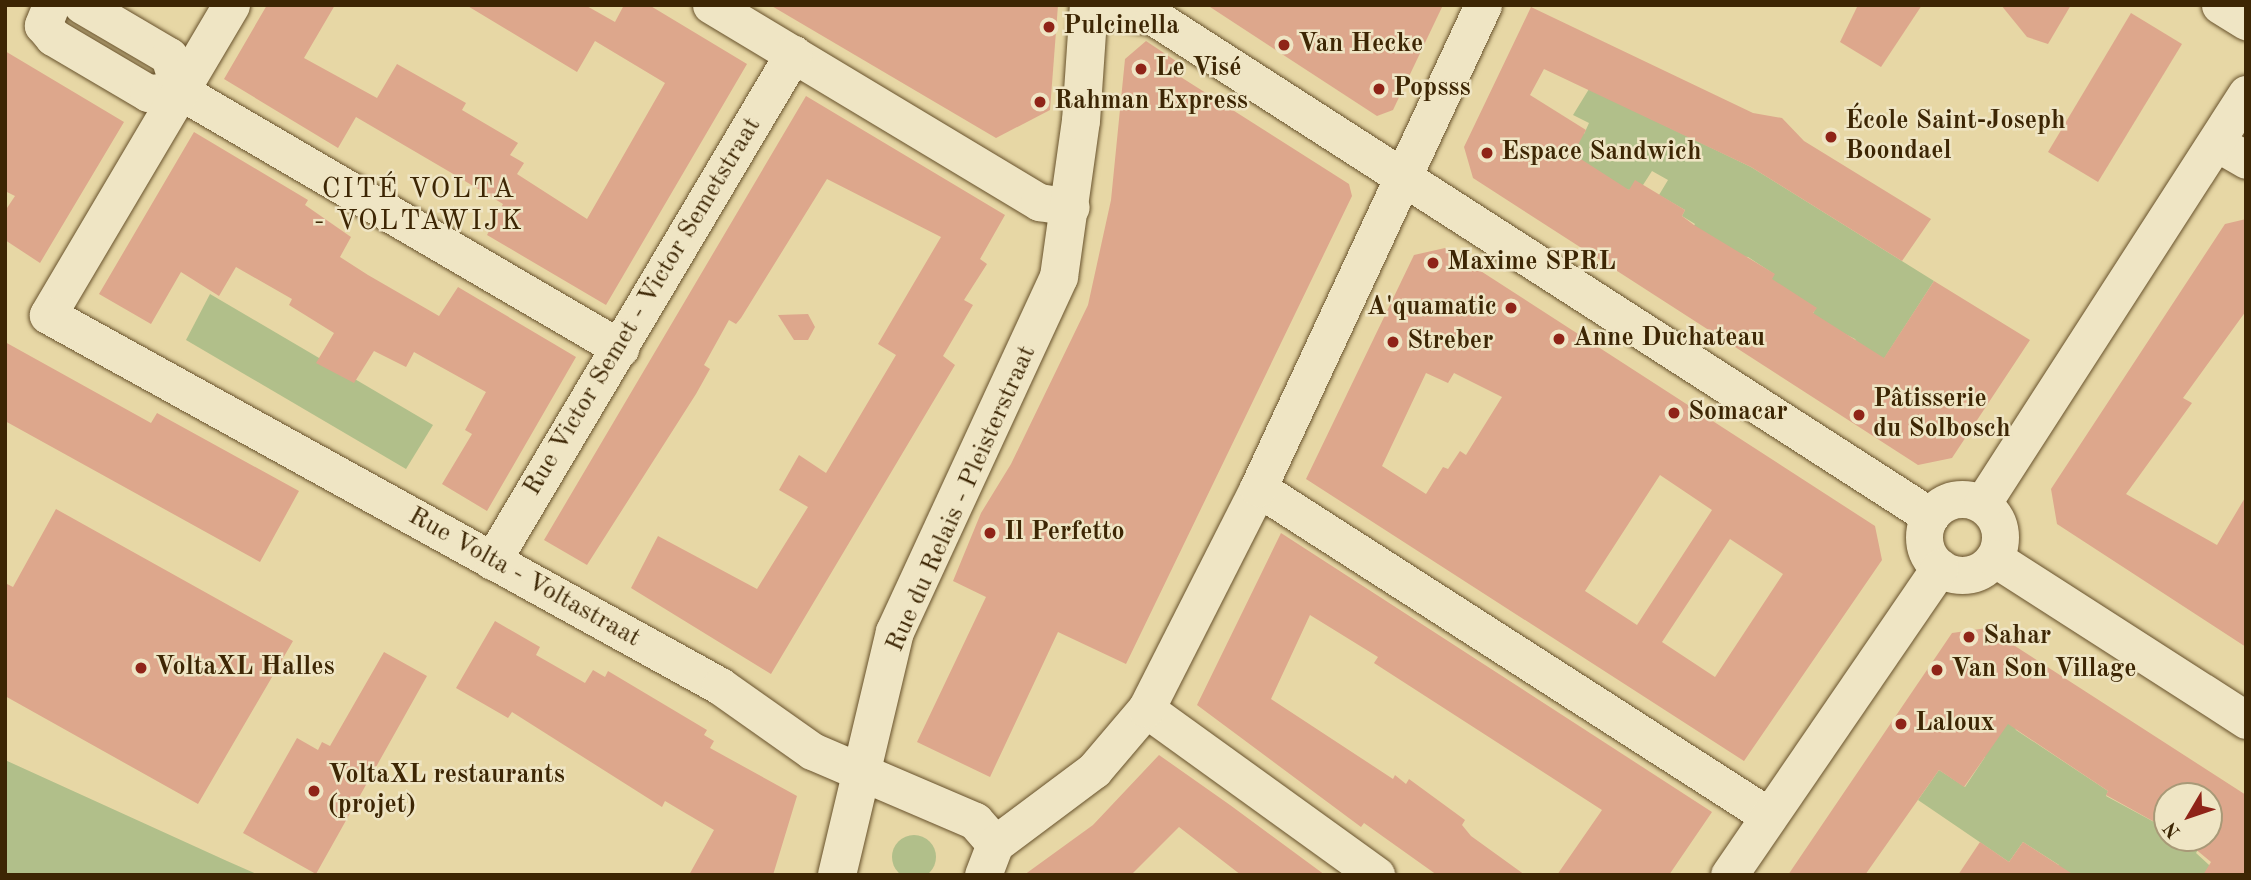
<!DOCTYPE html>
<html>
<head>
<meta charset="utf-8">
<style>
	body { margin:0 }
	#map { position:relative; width:2251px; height:880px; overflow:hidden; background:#e7d7a5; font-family:"Old Standard TT",serif }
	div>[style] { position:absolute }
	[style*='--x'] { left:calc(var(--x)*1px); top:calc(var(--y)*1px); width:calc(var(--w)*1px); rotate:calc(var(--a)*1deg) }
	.green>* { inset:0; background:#b1bf8a }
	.round { border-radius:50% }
	.building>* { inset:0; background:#dda78c }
	.roads { filter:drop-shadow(0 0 2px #68522c) drop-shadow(0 0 2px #68522c) }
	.street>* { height:37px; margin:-18.5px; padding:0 18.5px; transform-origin:18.5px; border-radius:18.5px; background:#efe5c4 }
	.street>.ring { margin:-18.5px; padding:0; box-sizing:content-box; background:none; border:37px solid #efe5c4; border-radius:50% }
	.secondary>* { height:38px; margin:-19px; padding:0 19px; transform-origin:19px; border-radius:19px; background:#efe5c4 }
	.dots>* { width:19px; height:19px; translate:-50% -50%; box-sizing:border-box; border:4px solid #efe5c4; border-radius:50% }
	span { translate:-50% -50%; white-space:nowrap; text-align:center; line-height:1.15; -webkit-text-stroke:5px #efe5c4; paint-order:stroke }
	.poi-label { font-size:26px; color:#3d2604; font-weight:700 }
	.left { translate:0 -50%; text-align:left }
	.right { translate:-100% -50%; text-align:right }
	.street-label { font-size:26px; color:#3d2604 }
	.neighbourhood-label { font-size:28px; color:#3d2604; letter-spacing:2px }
	.frame { position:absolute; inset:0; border:7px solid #3d2604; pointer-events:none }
	.north { position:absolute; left:2153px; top:782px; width:70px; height:70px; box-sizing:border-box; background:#efe5c4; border:2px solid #a89977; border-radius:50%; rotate:231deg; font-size:19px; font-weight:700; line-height:28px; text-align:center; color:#3d2604 }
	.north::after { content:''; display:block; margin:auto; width:24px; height:32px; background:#8f2418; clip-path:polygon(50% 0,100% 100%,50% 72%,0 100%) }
</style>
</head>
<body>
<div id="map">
	<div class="green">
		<div style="clip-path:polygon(1589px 89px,1751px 167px,1934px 281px,1876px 371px,1855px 339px,1811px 317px,1816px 308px,1769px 282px,1774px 274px,1748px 257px,1678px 249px,1695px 224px,1682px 216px,1685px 210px,1659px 195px,1668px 180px,1652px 171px,1643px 185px,1629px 190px,1574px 171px,1565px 125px,1584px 134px,1589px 123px,1573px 115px)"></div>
		<div style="clip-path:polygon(210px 294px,433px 425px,406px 469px,186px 340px)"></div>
		<div style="clip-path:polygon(1999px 695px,2016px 730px,2108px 791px,2106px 796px,2167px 829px,2167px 838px,2191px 838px,2201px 845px,2196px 853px,2220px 875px,2054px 875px,2059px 865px,2023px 842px,2009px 862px,1918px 800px,1939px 770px,1965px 787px,1985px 757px,1967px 745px)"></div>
		<div style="clip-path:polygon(5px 760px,227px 861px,259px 875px,5px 875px)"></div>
		<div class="round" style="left:892px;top:835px;width:44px;height:44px"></div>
	</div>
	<div class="building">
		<div style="clip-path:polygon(267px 5px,335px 5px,304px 58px,377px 98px,397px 64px,466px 103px,462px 110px,518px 143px,510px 155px,524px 163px,517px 174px,587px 219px,665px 83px,595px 41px,577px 72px,466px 5px,585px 5px,615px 22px,624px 5px,649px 5px,747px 64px,606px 305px,487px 235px,503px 204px,455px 175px,356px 117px,338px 148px,224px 79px)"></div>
		<div style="clip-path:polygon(770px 5px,1058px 5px,1050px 110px,996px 138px)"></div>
		<div style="clip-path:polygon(1207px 5px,1443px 5px,1393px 110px,1377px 116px)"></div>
		<div style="clip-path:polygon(1858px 5px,1922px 5px,1881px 67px,1840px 42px)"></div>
		<div style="clip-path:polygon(2001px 5px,2071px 5px,2048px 44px,2027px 37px)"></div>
		<div style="clip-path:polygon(1531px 7px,1753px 113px,1782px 118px,1804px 141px,1931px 219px,1902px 261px,1751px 167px,1544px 69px,1530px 95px,1586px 130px,1573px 154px,1629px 190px,1635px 180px,1685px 210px,1682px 216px,1694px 225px,1775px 274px,1772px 279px,1817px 308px,1813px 313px,1884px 358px,1934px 281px,2030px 340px,1952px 458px,1918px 465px,1473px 178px,1464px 147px)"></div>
		<div style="clip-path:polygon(2131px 13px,2182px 44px,2098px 182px,2048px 152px)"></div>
		<div style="clip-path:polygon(1146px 41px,1182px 65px,1176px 74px,1349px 184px,1352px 196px,1126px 664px,1058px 632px,990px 777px,917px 742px,986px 597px,953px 581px,981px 513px,1011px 464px,1088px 305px,1111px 200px,1125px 59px)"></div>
		<div style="clip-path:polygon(5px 51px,124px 122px,40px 263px,5px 240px,5px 211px,15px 196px,5px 191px)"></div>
		<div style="clip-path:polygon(806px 96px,1005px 215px,980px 259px,987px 264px,964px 300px,973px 305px,943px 356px,955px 365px,771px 674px,631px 588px,658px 536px,757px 589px,808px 507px,779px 490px,799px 455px,826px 473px,896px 355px,878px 344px,941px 237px,827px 179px,741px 318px,736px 324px,729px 320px,704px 365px,710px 369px,696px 394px,587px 565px,544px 540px)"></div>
		<div style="clip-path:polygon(194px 132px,308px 200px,305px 205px,351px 237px,340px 257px,368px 275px,439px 316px,458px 287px,576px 357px,487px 511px,442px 484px,472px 434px,465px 430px,486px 392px,414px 352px,406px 367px,374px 351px,354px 383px,316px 363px,334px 333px,289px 305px,292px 299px,236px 267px,219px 296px,181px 272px,151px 324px,99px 294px)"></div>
		<div style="clip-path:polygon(2246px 219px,2246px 311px,2183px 398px,2192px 403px,2126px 494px,2217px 545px,2246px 496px,2246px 647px,2057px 524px,2051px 489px,2225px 224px)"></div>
		<div style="clip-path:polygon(evenodd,1445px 248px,1875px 526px,1882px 560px,1744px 761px,1306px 479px,1414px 255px,1445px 248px,1426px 373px,1448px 383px,1454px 373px,1502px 397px,1466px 455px,1460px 451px,1448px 469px,1443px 467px,1426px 494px,1382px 466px,1426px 373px,1445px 248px,1660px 475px,1712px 510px,1637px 625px,1585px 591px,1660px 475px,1445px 248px,1730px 539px,1783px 574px,1715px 677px,1662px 642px,1730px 539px)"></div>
		<div style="clip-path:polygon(808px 314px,815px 327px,808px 340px,794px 340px,778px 315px)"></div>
		<div style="clip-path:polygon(5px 342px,151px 423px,157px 413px,299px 491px,260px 562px,5px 421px)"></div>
		<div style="clip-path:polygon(56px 509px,293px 641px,198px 804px,5px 696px,5px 583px,13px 587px)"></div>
		<div style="clip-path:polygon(1281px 533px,1712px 812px,1669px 875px,1557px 875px,1602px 810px,1374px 663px,1378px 657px,1310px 615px,1271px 699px,1393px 779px,1395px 775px,1406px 784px,1409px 779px,1465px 820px,1462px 825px,1471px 836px,1525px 875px,1437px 875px,1364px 823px,1361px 827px,1197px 705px)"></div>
		<div style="clip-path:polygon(495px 621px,540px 647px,536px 655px,585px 683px,593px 670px,605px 677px,608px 671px,707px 730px,704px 735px,714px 741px,710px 748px,797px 796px,773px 875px,689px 875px,714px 830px,665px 801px,662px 807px,512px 712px,508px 718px,456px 688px)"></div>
		<div style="clip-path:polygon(1987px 628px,2246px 795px,2246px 875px,2203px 875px,2211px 862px,2182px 838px,2209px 838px,2209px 796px,2167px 796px,2167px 829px,2106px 795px,2108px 791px,2008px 724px,1964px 787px,1939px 770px,1865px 875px,1788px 875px,1952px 633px)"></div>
		<div style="clip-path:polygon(384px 652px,427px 676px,316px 874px,243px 833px,297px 738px,318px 750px,322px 742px,330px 746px)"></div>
		<div style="clip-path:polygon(1159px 755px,1230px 805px,1325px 875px,1241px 875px,1179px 827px,1131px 875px,1024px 875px,1093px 825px)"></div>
		<div style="clip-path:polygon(1980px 842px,2009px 862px,2023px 842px,2074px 875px,1958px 875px)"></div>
	</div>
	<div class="roads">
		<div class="street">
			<div style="--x:51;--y:5;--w:22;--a:112"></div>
			<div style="--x:43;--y:25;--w:16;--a:50"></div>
			<div style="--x:53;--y:37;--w:110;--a:30.5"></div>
			<div style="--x:148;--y:93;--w:32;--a:-4"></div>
			<div style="--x:180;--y:91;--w:510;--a:30.29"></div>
			<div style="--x:82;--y:5;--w:101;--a:30.4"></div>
			<div style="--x:169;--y:56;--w:37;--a:73"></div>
			<div style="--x:231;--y:5;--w:360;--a:120.6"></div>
			<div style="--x:48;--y:315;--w:768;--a:28.9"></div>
			<div style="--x:720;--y:686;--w:113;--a:35.2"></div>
			<div style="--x:812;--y:751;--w:177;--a:23.2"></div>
			<div style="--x:975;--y:821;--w:30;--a:49"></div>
			<div style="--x:711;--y:5;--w:383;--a:31"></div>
			<div style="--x:1039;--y:202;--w:32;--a:9"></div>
			<div style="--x:2220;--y:5;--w:31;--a:32"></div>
			<div style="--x:1089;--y:6;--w:66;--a:9.6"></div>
			<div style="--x:1154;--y:17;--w:923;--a:32.74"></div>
			<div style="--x:2217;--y:143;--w:34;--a:30"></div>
			<div style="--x:1258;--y:488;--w:607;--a:32.7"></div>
			<div class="ring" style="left:1924px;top:499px;width:39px;height:39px"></div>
			<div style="--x:1982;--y:504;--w:488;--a:-57.2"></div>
			<div style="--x:1994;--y:558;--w:300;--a:32.7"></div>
			<div style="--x:492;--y:561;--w:590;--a:-59.3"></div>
			<div style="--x:1146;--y:709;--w:284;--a:35.8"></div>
			<div style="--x:983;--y:875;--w:33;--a:-69"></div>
			<div style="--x:995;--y:844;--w:124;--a:-36.8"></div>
			<div style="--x:1094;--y:770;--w:80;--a:-49.6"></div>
			<div style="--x:1146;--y:709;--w:248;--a:-63.1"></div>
			<div style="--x:1258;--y:488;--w:533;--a:-65.02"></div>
			<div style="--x:1729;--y:875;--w:373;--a:-55.6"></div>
		</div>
		<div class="secondary">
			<div style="--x:837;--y:875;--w:250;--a:-76.6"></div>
			<div style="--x:895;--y:632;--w:391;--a:-65.2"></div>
			<div style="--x:1059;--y:277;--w:158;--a:-82"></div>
			<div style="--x:1081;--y:121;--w:116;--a:-86.1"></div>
		</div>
	</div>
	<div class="dots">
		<div style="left:1049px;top:27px;background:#8f2418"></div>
		<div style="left:1284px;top:45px;background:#8f2418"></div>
		<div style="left:1141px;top:69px;background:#8f2418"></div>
		<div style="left:1379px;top:89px;background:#8f2418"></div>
		<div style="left:1040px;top:102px;background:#8f2418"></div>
		<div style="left:1831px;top:137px;background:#8f2418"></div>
		<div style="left:1487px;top:153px;background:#8f2418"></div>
		<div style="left:1433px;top:263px;background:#8f2418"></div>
		<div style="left:1511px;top:308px;background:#8f2418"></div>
		<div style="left:1559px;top:339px;background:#8f2418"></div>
		<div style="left:1393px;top:342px;background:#8f2418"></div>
		<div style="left:1674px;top:413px;background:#8f2418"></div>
		<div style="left:1859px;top:415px;background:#8f2418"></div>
		<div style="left:990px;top:533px;background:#8f2418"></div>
		<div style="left:1969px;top:637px;background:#8f2418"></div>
		<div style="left:141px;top:668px;background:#8f2418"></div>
		<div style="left:1937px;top:670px;background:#8f2418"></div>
		<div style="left:1901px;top:724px;background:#8f2418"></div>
		<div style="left:314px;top:791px;background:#8f2418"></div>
	</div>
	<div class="poi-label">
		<span class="left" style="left:1063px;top:27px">Pulcinella</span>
		<span class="left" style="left:1298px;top:45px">Van Hecke</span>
		<span class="left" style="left:1155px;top:69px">Le Visé</span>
		<span class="left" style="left:1393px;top:89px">Popsss</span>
		<span class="left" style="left:1054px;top:102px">Rahman Express</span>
		<span class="left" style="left:1845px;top:137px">École Saint-Joseph<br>Boondael</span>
		<span class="left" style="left:1501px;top:153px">Espace Sandwich</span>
		<span class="left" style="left:1447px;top:263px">Maxime SPRL</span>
		<span class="right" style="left:1497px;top:308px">A'quamatic</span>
		<span class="left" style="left:1573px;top:339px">Anne Duchateau</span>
		<span class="left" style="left:1407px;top:342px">Streber</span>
		<span class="left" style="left:1873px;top:415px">Pâtisserie<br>du Solbosch</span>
		<span class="left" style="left:1688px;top:413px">Somacar</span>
		<span class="left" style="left:1004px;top:533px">Il Perfetto</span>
		<span class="left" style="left:1983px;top:637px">Sahar</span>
		<span class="left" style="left:155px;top:668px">VoltaXL Halles</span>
		<span class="left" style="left:1951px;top:670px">Van Son Village</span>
		<span class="left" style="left:1915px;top:724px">Laloux</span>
		<span class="left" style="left:328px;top:791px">VoltaXL restaurants<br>(projet)</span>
	</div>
	<div class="street-label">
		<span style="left:643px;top:307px;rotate:-59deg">Rue Victor Semet - Victor Semetstraat</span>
		<span style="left:962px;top:499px;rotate:-66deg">Rue du Relais - Pleisterstraat</span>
		<span style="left:524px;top:578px;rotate:29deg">Rue Volta - Voltastraat</span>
	</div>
	<div class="neighbourhood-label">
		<span style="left:419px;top:206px">CITÉ VOLTA<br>- VOLTAWIJK</span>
	</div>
	<div class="frame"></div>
	<div class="north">N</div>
</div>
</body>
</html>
